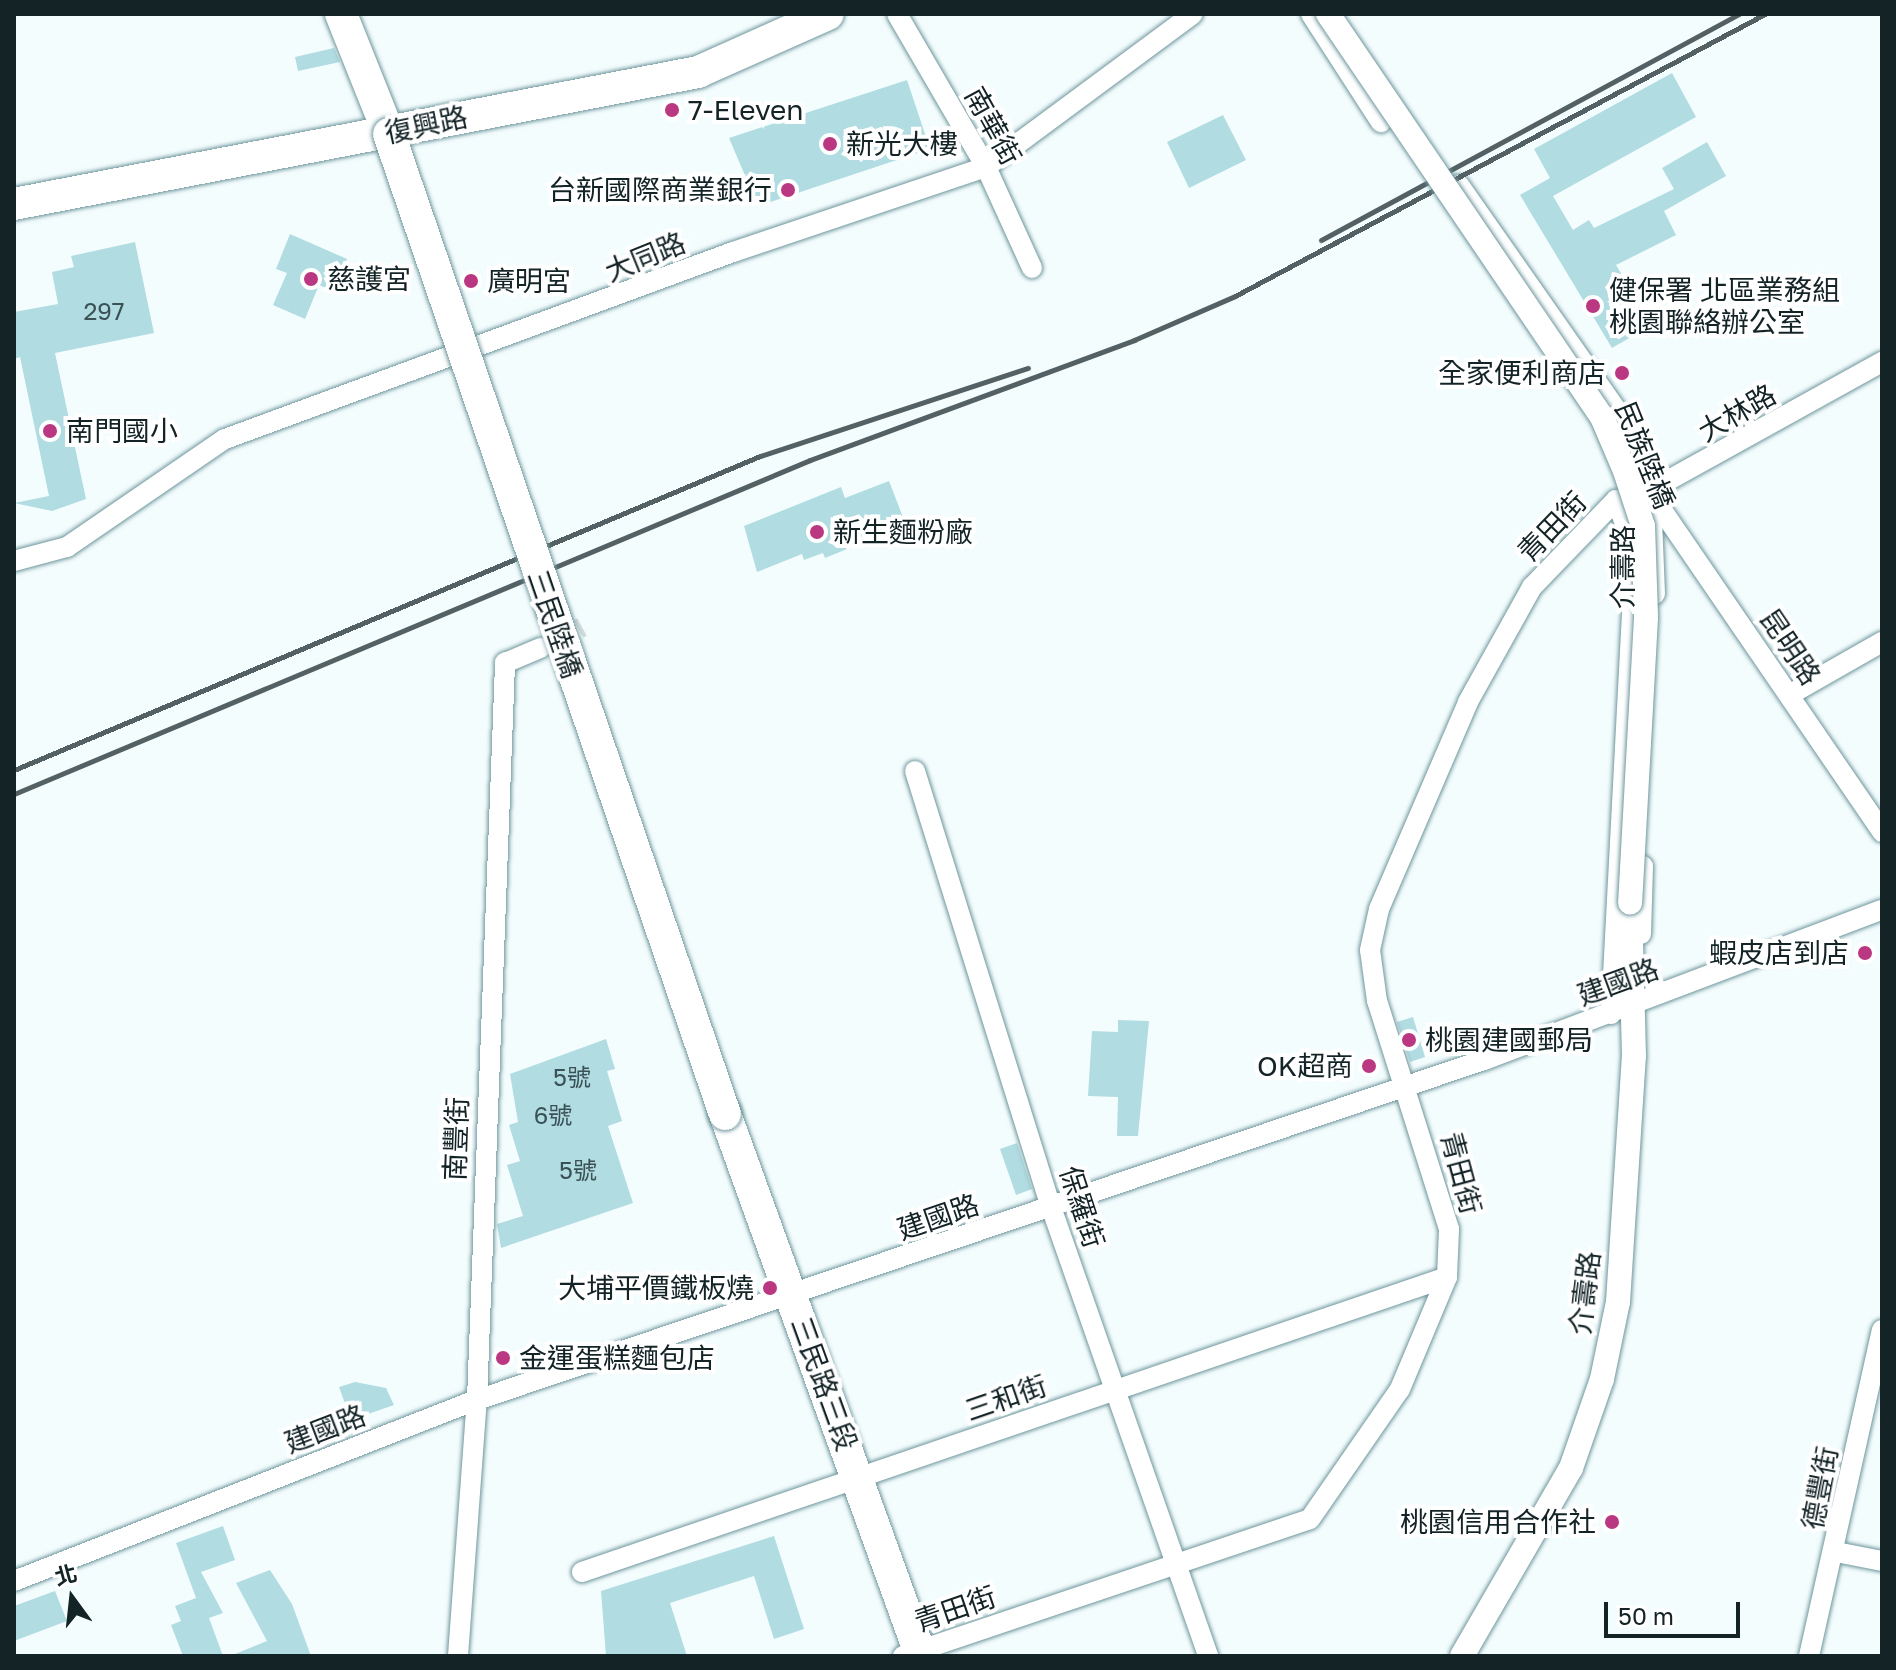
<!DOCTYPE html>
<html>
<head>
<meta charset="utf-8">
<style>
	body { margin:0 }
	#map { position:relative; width:1896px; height:1670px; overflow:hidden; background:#f4fdfe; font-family:"Golos Text","Noto Sans TC",sans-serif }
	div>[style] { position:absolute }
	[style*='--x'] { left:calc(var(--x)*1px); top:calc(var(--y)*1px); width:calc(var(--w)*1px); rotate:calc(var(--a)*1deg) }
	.building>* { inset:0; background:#b1dce2 }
	.minor-tunnel>* { height:20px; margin-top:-10px; transform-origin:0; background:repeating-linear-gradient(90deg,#d2dcde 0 20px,transparent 0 30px) }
	.roads { filter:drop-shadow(0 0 2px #6e969c) drop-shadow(0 0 2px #6e969c) }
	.minor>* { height:20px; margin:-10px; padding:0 10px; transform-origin:10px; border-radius:10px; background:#fff }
	.tertiary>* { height:24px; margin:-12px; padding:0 12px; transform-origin:12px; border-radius:12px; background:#fff }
	.primary>* { height:32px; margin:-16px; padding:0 16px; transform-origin:16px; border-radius:16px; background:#fff }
	.rail>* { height:5px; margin:-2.5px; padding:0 2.5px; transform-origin:2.5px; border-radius:2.5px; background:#536164 }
	.bridges { filter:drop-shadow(0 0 2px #6e969c) drop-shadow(0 0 2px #6e969c) }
	.tertiary-bridge>* { height:24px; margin:-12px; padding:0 12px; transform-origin:12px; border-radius:12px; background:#fff }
	.primary-bridge>* { height:32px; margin:-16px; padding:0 16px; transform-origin:16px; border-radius:16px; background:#fff }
	.dots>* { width:22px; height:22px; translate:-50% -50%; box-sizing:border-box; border:4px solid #fff; border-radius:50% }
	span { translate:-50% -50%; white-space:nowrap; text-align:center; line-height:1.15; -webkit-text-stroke:8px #fff; paint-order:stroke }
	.number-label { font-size:24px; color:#3a5155 }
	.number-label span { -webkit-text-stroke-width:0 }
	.poi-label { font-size:28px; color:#132326 }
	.left { translate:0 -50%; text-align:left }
	.right { translate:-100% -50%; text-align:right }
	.street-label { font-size:28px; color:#132326 }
	.frame { position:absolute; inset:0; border:16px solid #132326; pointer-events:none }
	.north { position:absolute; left:32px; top:1558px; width:80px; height:80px; -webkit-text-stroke:6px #fff; paint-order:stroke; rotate:345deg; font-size:22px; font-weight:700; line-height:32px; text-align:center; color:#132326 }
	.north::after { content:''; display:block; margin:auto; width:28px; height:36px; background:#132326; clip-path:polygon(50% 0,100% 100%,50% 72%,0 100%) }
	.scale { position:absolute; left:1604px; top:1602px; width:136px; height:36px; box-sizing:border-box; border:4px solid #132326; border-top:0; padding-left:10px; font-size:24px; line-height:28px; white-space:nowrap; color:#132326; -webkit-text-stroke:6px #fff; paint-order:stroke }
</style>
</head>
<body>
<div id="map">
	<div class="building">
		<div style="clip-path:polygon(334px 48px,340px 62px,298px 71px,295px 57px)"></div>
		<div style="clip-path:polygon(1672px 73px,1696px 117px,1553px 196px,1573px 230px,1589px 220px,1594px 228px,1674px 189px,1662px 168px,1707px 142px,1726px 176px,1664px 211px,1676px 235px,1616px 265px,1652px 325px,1612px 348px,1520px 195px,1550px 178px,1534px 149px)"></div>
		<div style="clip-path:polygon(907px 80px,930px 149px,758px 206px,729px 138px)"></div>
		<div style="clip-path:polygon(1223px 115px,1246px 160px,1189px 188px,1167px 142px)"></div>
		<div style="clip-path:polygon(290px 234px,347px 259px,333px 291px,319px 285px,305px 319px,273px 305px,287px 273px,276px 269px)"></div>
		<div style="clip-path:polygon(135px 242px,154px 333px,55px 353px,86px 499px,52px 511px,14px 503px,49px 496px,20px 357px,14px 359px,14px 312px,58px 304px,52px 272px,74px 267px,71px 256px)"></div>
		<div style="clip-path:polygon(889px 481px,906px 525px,825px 558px,823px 553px,804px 560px,802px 554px,757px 572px,744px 526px,841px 487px,845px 498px)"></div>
		<div style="clip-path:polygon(1413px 1017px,1425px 1057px,1410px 1062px,1397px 1022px)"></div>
		<div style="clip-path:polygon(1118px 1020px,1149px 1021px,1138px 1136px,1117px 1136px,1118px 1097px,1088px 1096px,1092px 1031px,1118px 1032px)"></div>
		<div style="clip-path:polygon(606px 1039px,615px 1069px,607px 1071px,622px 1121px,608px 1126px,633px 1203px,501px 1248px,497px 1224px,523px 1216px,507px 1165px,520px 1161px,509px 1125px,518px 1122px,510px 1074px)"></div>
		<div style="clip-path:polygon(1017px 1143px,1032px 1189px,1016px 1195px,1000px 1149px)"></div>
		<div style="clip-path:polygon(355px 1382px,386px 1388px,394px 1405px,351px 1420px,339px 1387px)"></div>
		<div style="clip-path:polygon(223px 1526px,235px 1560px,201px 1572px,223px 1613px,209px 1618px,223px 1656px,183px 1656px,171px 1625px,181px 1621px,175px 1606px,196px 1598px,176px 1543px)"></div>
		<div style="clip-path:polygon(774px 1536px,804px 1629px,774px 1639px,754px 1576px,670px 1603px,687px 1656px,606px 1656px,601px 1591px)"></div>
		<div style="clip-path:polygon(270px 1570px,292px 1604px,311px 1656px,230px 1656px,267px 1641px,236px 1583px)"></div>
		<div style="clip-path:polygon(55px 1591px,67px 1621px,14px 1641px,14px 1606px)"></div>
	</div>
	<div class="minor-tunnel">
		<div style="--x:552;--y:643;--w:34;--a:-28"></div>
	</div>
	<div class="roads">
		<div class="minor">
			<div style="--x:897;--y:14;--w:177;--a:59.8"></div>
			<div style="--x:986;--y:167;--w:111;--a:65.5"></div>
			<div style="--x:1311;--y:14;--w:129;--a:57.1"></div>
			<div style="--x:1459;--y:185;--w:286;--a:55"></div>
			<div style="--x:1623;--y:419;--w:80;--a:69.5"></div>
			<div style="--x:1651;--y:494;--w:100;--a:87.7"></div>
			<div style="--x:1640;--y:496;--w:277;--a:-29"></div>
			<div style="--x:1653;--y:497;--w:406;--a:55.6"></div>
			<div style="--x:14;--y:561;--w:55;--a:-14.8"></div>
			<div style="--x:67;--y:547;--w:191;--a:-34.4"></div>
			<div style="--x:225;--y:439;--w:541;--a:-20.21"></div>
			<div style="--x:733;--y:252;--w:267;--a:-18.6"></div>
			<div style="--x:986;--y:167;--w:257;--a:-36.5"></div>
			<div style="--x:1789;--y:695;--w:107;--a:-29.7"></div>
			<div style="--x:915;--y:771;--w:457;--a:72.7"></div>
			<div style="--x:1051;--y:1207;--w:476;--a:70.7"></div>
			<div style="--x:1641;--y:934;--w:68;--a:-88.3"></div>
			<div style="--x:1611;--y:1014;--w:417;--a:-87"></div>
			<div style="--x:1633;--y:598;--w:56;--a:-91"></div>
			<div style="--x:1632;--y:542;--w:45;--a:-110.9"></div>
			<div style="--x:1836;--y:1552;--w:47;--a:11.1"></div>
			<div style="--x:582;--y:1572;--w:914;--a:-18.83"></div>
			<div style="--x:14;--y:1581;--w:497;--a:-21.4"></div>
			<div style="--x:477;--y:1400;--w:1063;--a:-18.66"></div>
			<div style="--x:1484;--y:1060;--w:425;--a:-20.7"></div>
			<div style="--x:458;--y:1656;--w:257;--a:-85.8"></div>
			<div style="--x:477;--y:1400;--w:738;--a:-87.82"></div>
			<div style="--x:505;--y:663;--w:39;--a:-23"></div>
			<div style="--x:903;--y:1656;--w:429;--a:-18.6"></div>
			<div style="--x:1310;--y:1519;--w:158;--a:-55.3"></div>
			<div style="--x:1400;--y:1389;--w:121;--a:-67.2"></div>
			<div style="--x:1447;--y:1277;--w:48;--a:-87.6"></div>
			<div style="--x:1449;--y:1229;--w:239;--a:-107.5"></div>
			<div style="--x:1377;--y:1001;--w:51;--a:-97.8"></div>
			<div style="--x:1370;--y:950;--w:42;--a:-77.6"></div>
			<div style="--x:1379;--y:909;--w:225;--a:-66.7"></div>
			<div style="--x:1468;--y:702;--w:132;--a:-60.9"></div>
			<div style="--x:1532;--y:587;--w:121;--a:-46"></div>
			<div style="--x:1809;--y:1656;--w:334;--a:-77.4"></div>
		</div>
		<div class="tertiary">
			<div style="--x:1462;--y:1656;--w:217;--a:-59.9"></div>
			<div style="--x:1571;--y:1468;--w:94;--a:-70.8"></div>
			<div style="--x:1602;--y:1379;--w:79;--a:-78.3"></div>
			<div style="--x:1618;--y:1302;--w:247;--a:-86.3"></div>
			<div style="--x:1634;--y:1056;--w:153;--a:-91.5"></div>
		</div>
		<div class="primary">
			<div style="--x:341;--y:14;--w:129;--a:68.2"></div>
			<div style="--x:14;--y:204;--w:697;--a:-10.92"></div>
			<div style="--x:698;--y:72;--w:142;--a:-24"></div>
			<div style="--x:725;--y:1114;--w:576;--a:70.12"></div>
		</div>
	</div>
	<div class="rail">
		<div style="--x:1321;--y:240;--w:475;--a:-28.4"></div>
		<div style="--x:14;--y:770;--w:809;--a:-22.83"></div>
		<div style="--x:760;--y:456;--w:282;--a:-18.2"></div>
		<div style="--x:14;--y:794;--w:863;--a:-22.76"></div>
		<div style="--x:810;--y:460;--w:346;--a:-20.3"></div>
		<div style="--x:1134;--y:340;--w:110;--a:-23.5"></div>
		<div style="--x:1235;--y:296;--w:600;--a:-28.02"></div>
	</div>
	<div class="bridges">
		<div class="tertiary-bridge">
			<div style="--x:1328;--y:14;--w:487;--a:55.8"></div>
			<div style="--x:1602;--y:417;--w:59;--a:66.9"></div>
			<div style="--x:1625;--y:471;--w:58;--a:71.9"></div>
			<div style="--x:1643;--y:526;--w:92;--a:88.1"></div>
			<div style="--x:1646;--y:618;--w:285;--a:93.2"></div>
		</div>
		<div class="primary-bridge">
			<div style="--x:389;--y:134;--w:1036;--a:71.08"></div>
		</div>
	</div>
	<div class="dots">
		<div style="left:672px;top:110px;background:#ba3881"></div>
		<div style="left:830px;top:144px;background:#ba3881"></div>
		<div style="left:788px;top:190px;background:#ba3881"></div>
		<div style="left:311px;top:279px;background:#ba3881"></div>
		<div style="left:471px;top:281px;background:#ba3881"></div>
		<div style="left:1593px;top:306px;background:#ba3881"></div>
		<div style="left:1622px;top:373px;background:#ba3881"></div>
		<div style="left:50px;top:431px;background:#ba3881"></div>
		<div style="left:817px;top:532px;background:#ba3881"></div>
		<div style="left:1865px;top:953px;background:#ba3881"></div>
		<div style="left:1409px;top:1040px;background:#ba3881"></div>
		<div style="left:1369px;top:1066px;background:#ba3881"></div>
		<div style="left:770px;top:1288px;background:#ba3881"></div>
		<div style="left:503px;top:1358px;background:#ba3881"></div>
		<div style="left:1612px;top:1522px;background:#ba3881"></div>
	</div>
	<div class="number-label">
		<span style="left:104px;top:311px">297</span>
		<span style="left:572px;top:1077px">5號</span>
		<span style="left:553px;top:1115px">6號</span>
		<span style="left:578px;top:1170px">5號</span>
	</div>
	<div class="poi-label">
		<span class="left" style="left:688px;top:110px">7-Eleven</span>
		<span class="left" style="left:846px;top:144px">新光大樓</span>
		<span class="right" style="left:772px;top:190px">台新國際商業銀行</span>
		<span class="left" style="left:327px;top:279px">慈護宮</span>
		<span class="left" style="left:487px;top:281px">廣明宮</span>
		<span class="left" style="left:1609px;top:306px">健保署 北區業務組<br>桃園聯絡辦公室</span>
		<span class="right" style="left:1606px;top:373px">全家便利商店</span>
		<span class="left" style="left:66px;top:431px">南門國小</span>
		<span class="left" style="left:833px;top:532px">新生麵粉廠</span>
		<span class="right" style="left:1849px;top:953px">蝦皮店到店</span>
		<span class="left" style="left:1425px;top:1040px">桃園建國郵局</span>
		<span class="right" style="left:1353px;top:1066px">OK超商</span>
		<span class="right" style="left:754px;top:1288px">大埔平價鐵板燒</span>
		<span class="left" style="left:519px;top:1358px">金運蛋糕麵包店</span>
		<span class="right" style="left:1596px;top:1522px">桃園信用合作社</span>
	</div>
	<div class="street-label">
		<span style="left:426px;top:125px;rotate:-12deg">復興路</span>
		<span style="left:993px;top:126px;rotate:61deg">南華街</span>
		<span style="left:645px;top:257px;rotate:-22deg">大同路</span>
		<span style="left:1737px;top:413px;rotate:-30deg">大林路</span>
		<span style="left:1645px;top:455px;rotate:68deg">民族陸橋</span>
		<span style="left:1552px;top:527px;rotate:-46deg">青田街</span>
		<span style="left:1623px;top:567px;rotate:-90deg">介壽路</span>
		<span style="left:555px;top:624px;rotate:71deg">三民陸橋</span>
		<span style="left:1790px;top:647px;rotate:56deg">昆明路</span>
		<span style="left:1618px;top:982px;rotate:-20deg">建國路</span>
		<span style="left:456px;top:1139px;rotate:-88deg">南豐街</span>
		<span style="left:1461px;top:1173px;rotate:75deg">青田街</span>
		<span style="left:1082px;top:1207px;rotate:72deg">保羅街</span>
		<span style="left:938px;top:1217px;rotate:-19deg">建國路</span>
		<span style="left:1585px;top:1293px;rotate:-83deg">介壽路</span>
		<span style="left:824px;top:1384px;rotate:70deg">三民路三段</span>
		<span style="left:1006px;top:1398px;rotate:-19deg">三和街</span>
		<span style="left:325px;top:1429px;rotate:-21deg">建國路</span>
		<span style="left:1820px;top:1488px;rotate:-79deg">德豐街</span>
		<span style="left:955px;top:1609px;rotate:-19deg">青田街</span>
	</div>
	<div class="frame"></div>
	<div class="north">北</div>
	<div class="scale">50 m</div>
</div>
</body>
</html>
